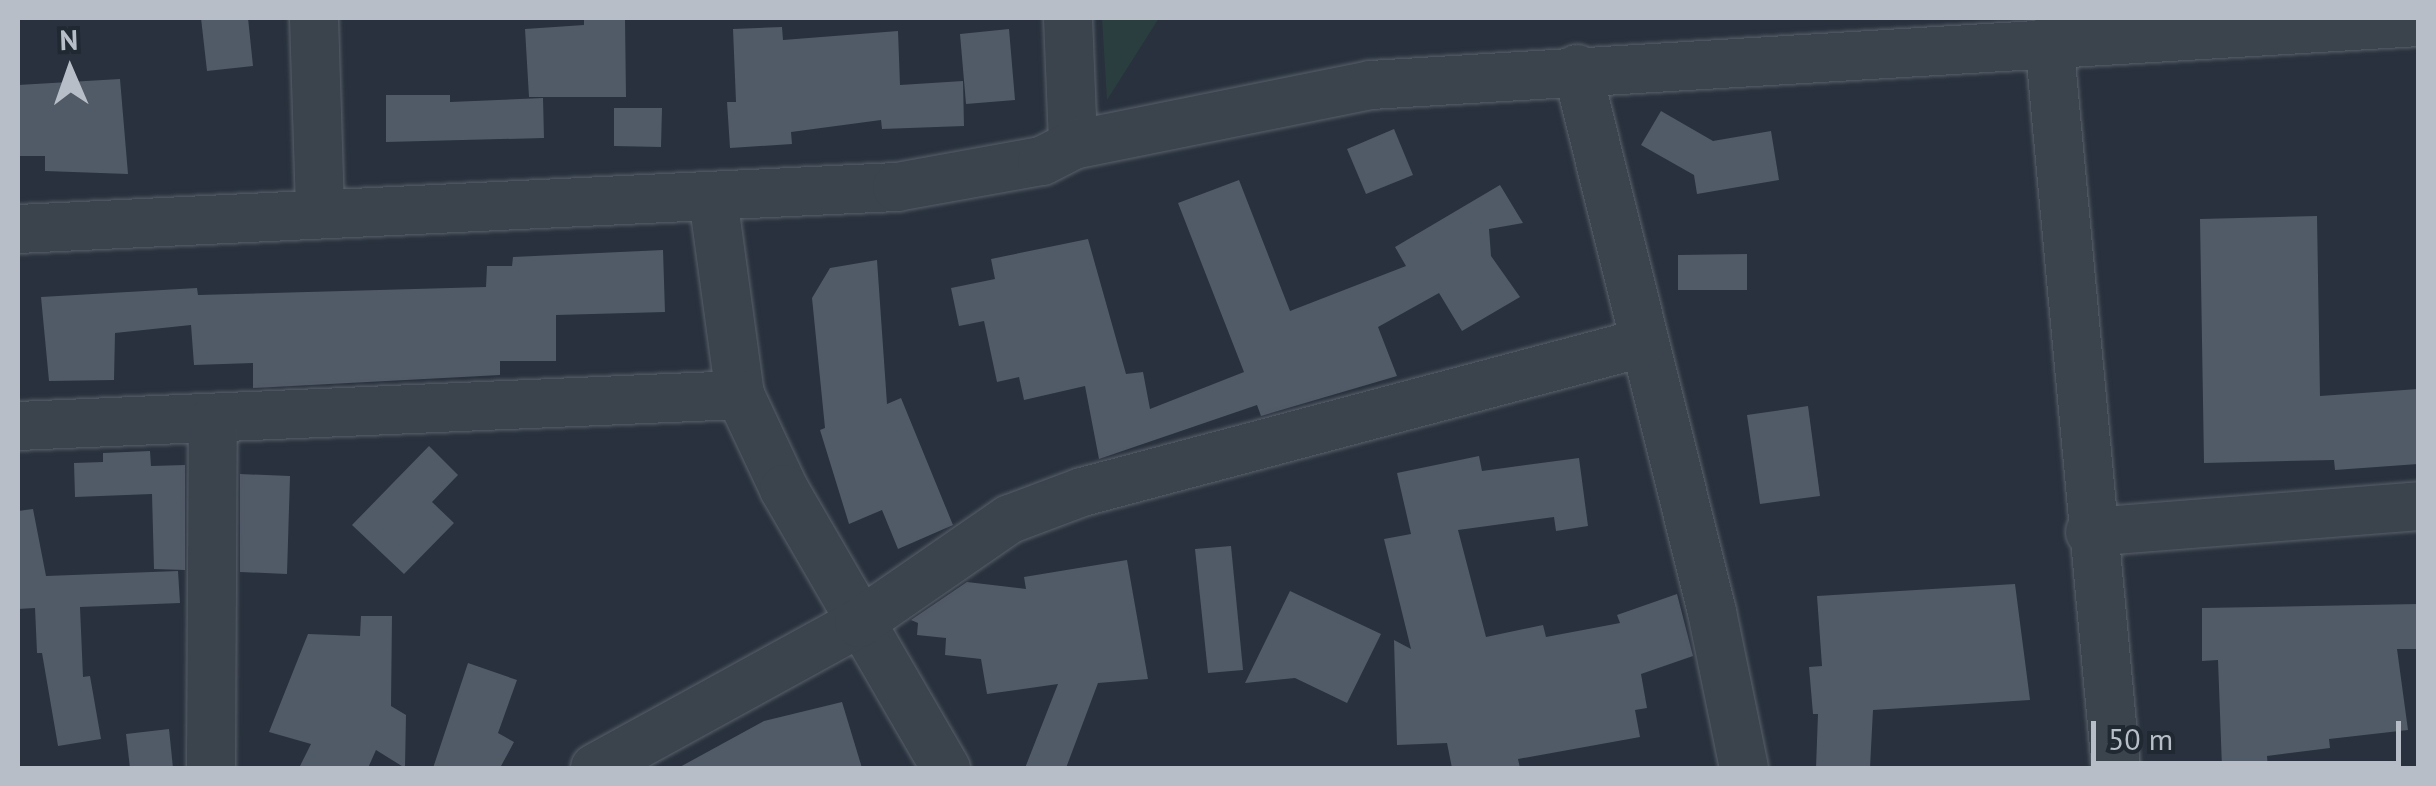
<!DOCTYPE html>
<html>
<head>
<meta charset="utf-8">
<style>
	body { margin:0 }
	#map { position:relative; width:2436px; height:786px; overflow:hidden; background:#28313d; font-family:"PT Sans",sans-serif }
	div>[style] { position:absolute }
	[style*='--x'] { left:calc(var(--x)*1px); top:calc(var(--y)*1px); width:calc(var(--w)*1px); rotate:calc(var(--a)*1deg) }
	.green>* { inset:0; background:#2b3e3f }
	.building>* { inset:0; background:#515a67 }
	.roads { filter:drop-shadow(0 0 2px #59616b) drop-shadow(0 0 2px #59616b) }
	.minor>* { height:48px; margin:-24px; padding:0 24px; transform-origin:24px; border-radius:24px; background:#3b434d }
	span { translate:-50% -50%; white-space:nowrap; text-align:center; line-height:1.15; -webkit-text-stroke:9px #202832; paint-order:stroke }
	.frame { position:absolute; inset:0; border:20px solid #b8bec8; pointer-events:none }
	.north { position:absolute; left:20px; top:20px; width:100px; height:100px; -webkit-text-stroke:8px #202832; paint-order:stroke; rotate:358deg; font-size:28px; font-weight:700; line-height:40px; text-align:center; color:#b8bec8 }
	.north::after { content:''; display:block; margin:auto; width:35px; height:45px; background:#b8bec8; clip-path:polygon(50% 0,100% 100%,50% 72%,0 100%) }
	.scale { position:absolute; left:2091px; top:721px; width:310px; height:45px; box-sizing:border-box; border:5px solid #b8bec8; border-top:0; padding-left:12px; font-size:30px; line-height:35px; white-space:nowrap; color:#b8bec8; -webkit-text-stroke:8px #202832; paint-order:stroke }
</style>
</head>
<body>
<div id="map">
	<div class="green">
		<div style="clip-path:polygon(1102px 18px,1159px 18px,1107px 100px)"></div>
	</div>
	<div class="building">
		<div style="clip-path:polygon(201px 18px,248px 18px,253px 66px,207px 71px)"></div>
		<div style="clip-path:polygon(584px 18px,625px 18px,626px 97px,529px 97px,525px 29px,584px 25px)"></div>
		<div style="clip-path:polygon(782px 27px,783px 40px,898px 31px,900px 85px,963px 81px,964px 126px,882px 129px,881px 120px,791px 132px,792px 144px,730px 148px,727px 102px,736px 102px,733px 29px)"></div>
		<div style="clip-path:polygon(1009px 29px,1015px 100px,966px 104px,960px 34px)"></div>
		<div style="clip-path:polygon(120px 79px,128px 174px,45px 171px,45px 156px,18px 156px,18px 85px)"></div>
		<div style="clip-path:polygon(386px 95px,450px 95px,450px 102px,543px 98px,544px 138px,386px 142px)"></div>
		<div style="clip-path:polygon(614px 108px,662px 108px,661px 147px,614px 146px)"></div>
		<div style="clip-path:polygon(1661px 111px,1713px 141px,1771px 131px,1779px 180px,1697px 194px,1694px 175px,1641px 145px)"></div>
		<div style="clip-path:polygon(1394px 129px,1413px 175px,1366px 194px,1347px 149px)"></div>
		<div style="clip-path:polygon(1239px 180px,1290px 311px,1406px 266px,1395px 247px,1500px 185px,1523px 223px,1489px 229px,1491px 256px,1520px 297px,1462px 331px,1439px 293px,1378px 327px,1397px 376px,1261px 416px,1257px 405px,1099px 459px,1085px 386px,1024px 400px,1019px 377px,997px 382px,984px 321px,959px 326px,951px 288px,995px 279px,991px 259px,1088px 239px,1126px 374px,1143px 372px,1150px 409px,1244px 372px,1178px 203px)"></div>
		<div style="clip-path:polygon(2317px 216px,2320px 396px,2418px 389px,2418px 464px,2335px 470px,2334px 460px,2204px 463px,2200px 219px)"></div>
		<div style="clip-path:polygon(663px 250px,665px 312px,556px 315px,556px 361px,500px 361px,500px 375px,253px 388px,253px 363px,194px 365px,191px 325px,115px 333px,114px 380px,49px 381px,41px 297px,197px 288px,198px 295px,486px 287px,487px 266px,512px 266px,513px 257px)"></div>
		<div style="clip-path:polygon(1747px 254px,1747px 290px,1678px 290px,1678px 255px)"></div>
		<div style="clip-path:polygon(877px 260px,887px 404px,901px 398px,953px 525px,898px 549px,882px 510px,849px 524px,820px 430px,825px 428px,812px 298px,830px 268px)"></div>
		<div style="clip-path:polygon(1808px 406px,1820px 496px,1760px 504px,1747px 415px)"></div>
		<div style="clip-path:polygon(429px 446px,458px 475px,432px 502px,454px 523px,404px 574px,352px 525px)"></div>
		<div style="clip-path:polygon(150px 451px,151px 466px,185px 465px,185px 570px,154px 569px,152px 494px,75px 497px,74px 463px,103px 462px,103px 453px)"></div>
		<div style="clip-path:polygon(1479px 456px,1482px 471px,1579px 458px,1588px 526px,1556px 531px,1554px 517px,1458px 530px,1486px 637px,1543px 625px,1546px 637px,1620px 623px,1617px 615px,1677px 594px,1693px 656px,1641px 674px,1647px 708px,1635px 710px,1640px 737px,1518px 759px,1520px 768px,1452px 768px,1447px 743px,1397px 745px,1394px 640px,1411px 649px,1384px 539px,1411px 534px,1397px 473px)"></div>
		<div style="clip-path:polygon(240px 474px,290px 476px,287px 574px,240px 572px)"></div>
		<div style="clip-path:polygon(33px 509px,46px 576px,178px 571px,180px 603px,80px 607px,83px 677px,90px 676px,101px 739px,58px 746px,42px 653px,37px 653px,35px 608px,18px 609px,18px 511px)"></div>
		<div style="clip-path:polygon(1231px 546px,1243px 670px,1208px 673px,1195px 549px)"></div>
		<div style="clip-path:polygon(1127px 560px,1148px 679px,1098px 683px,1066px 768px,1025px 768px,1058px 684px,987px 694px,981px 659px,945px 655px,946px 638px,917px 635px,918px 623px,911px 620px,967px 582px,1026px 589px,1024px 577px)"></div>
		<div style="clip-path:polygon(2015px 584px,2030px 700px,1873px 710px,1870px 768px,1816px 768px,1818px 714px,1813px 714px,1809px 667px,1822px 666px,1817px 596px)"></div>
		<div style="clip-path:polygon(1290px 591px,1381px 634px,1347px 703px,1295px 678px,1245px 683px)"></div>
		<div style="clip-path:polygon(2418px 604px,2418px 649px,2397px 649px,2408px 730px,2329px 739px,2330px 748px,2267px 756px,2268px 768px,2222px 768px,2218px 660px,2202px 661px,2202px 608px)"></div>
		<div style="clip-path:polygon(361px 616px,392px 616px,391px 706px,406px 715px,405px 768px,376px 750px,368px 768px,299px 768px,311px 744px,269px 732px,308px 634px,360px 636px)"></div>
		<div style="clip-path:polygon(468px 663px,517px 680px,498px 733px,514px 742px,500px 768px,433px 768px)"></div>
		<div style="clip-path:polygon(842px 702px,862px 768px,678px 768px,764px 721px)"></div>
		<div style="clip-path:polygon(169px 729px,173px 768px,130px 768px,126px 734px)"></div>
	</div>
	<div class="roads">
		<div class="minor">
			<div style="--x:314;--y:18;--w:195;--a:88.2"></div>
			<div style="--x:1068;--y:18;--w:127;--a:87.7"></div>
			<div style="--x:2049;--y:40;--w:731;--a:84.74"></div>
			<div style="--x:1577;--y:69;--w:560;--a:76.04"></div>
			<div style="--x:1712;--y:612;--w:159;--a:78.4"></div>
			<div style="--x:713;--y:198;--w:199;--a:82.2"></div>
			<div style="--x:740;--y:395;--w:104;--a:64.9"></div>
			<div style="--x:784;--y:489;--w:323;--a:59.9"></div>
			<div style="--x:18;--y:229;--w:880;--a:-2.74"></div>
			<div style="--x:897;--y:187;--w:147;--a:-10.2"></div>
			<div style="--x:1042;--y:161;--w:35;--a:-27"></div>
			<div style="--x:1073;--y:145;--w:304;--a:-11.4"></div>
			<div style="--x:1371;--y:85;--w:1049;--a:-3.44"></div>
			<div style="--x:18;--y:426;--w:723;--a:-2.46"></div>
			<div style="--x:2090;--y:532;--w:329;--a:-4.5"></div>
			<div style="--x:211;--y:768;--w:347;--a:-89.7"></div>
			<div style="--x:595;--y:768;--w:301;--a:-28.8"></div>
			<div style="--x:859;--y:623;--w:183;--a:-34.6"></div>
			<div style="--x:1010;--y:519;--w:77;--a:-20.6"></div>
			<div style="--x:1082;--y:492;--w:579;--a:-14.9"></div>
		</div>
	</div>
	<div class="frame"></div>
	<div class="north">N</div>
	<div class="scale">50 m</div>
</div>
</body>
</html>
